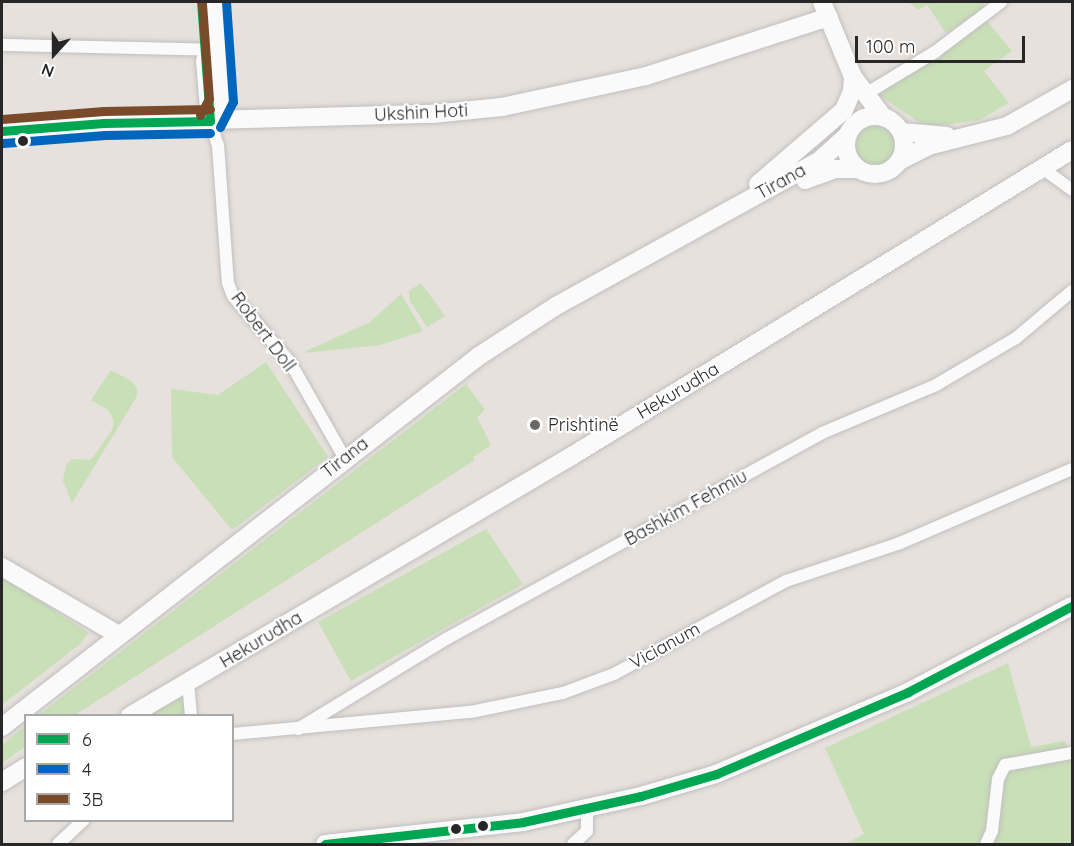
<!DOCTYPE html>
<html>
<head>
<meta charset="utf-8">
<style>
	body { margin:0 }
	#map { position:relative; width:1074px; height:846px; overflow:hidden; background:#e6e1dc; font-family:Quicksand,sans-serif }
	div>[style] { position:absolute }
	[style*='--x'] { left:calc(var(--x)*1px); top:calc(var(--y)*1px); width:calc(var(--w)*1px); rotate:calc(var(--a)*1deg) }
	.green>* { inset:0; background:#c8dfb7 }
	.round { border-radius:50% }
	.roads { filter:drop-shadow(0 0 2px #c0bebe) drop-shadow(0 0 2px #c0bebe) }
	.street>* { height:12px; margin:-6px; padding:0 6px; transform-origin:6px; border-radius:6px; background:#fbfafa }
	.secondary>* { height:18px; margin:-9px; padding:0 9px; transform-origin:9px; border-radius:9px; background:#fbfafa }
	.secondary>.ring { margin:-9px; padding:0; box-sizing:content-box; background:none; border:18px solid #fbfafa; border-radius:50% }
	.bus-1>* { height:9px; margin:-4.5px; padding:0 4.5px; transform-origin:4.5px; border-radius:4.5px; background:#00a651 }
	.bus-2>* { height:9px; margin:-4.5px; padding:0 4.5px; transform-origin:4.5px; border-radius:4.5px; background:#0065bd }
	.bus-3>* { height:9px; margin:-4.5px; padding:0 4.5px; transform-origin:4.5px; border-radius:4.5px; background:#7a4b2a }
	.dots>* { width:16px; height:16px; translate:-50% -50%; box-sizing:border-box; border:3px solid #fff; border-radius:50% }
	span { translate:-50% -50%; white-space:nowrap; text-align:center; line-height:1.15; -webkit-text-stroke:4.5px #fff; paint-order:stroke }
	.street-label { font-size:18px; color:#272727 }
	.poi-label { font-size:18px; color:#272727 }
	.left { translate:0 -50%; text-align:left }
	.frame { position:absolute; inset:0; border:3px solid #272727; pointer-events:none }
	.legend { position:absolute; left:24px; top:714px; width:210px; height:108px; box-sizing:border-box; background:#fff; border:2px solid #a9a9a9; margin:0; padding:8px 10px; list-style:none; font-size:18px; color:#272727 }
	.legend li { display:flex; align-items:center; gap:12px; height:30px }
	.legend b { width:30px; border:2px solid #a9a9a9 }
	.north { position:absolute; left:24px; top:24px; width:60px; height:60px; -webkit-text-stroke:4px #fff; paint-order:stroke; rotate:201deg; font-size:16px; font-weight:700; line-height:24px; text-align:center; color:#272727 }
	.north::after { content:''; display:block; margin:auto; width:21px; height:27px; background:#272727; clip-path:polygon(50% 0,100% 100%,50% 72%,0 100%) }
	.scale { position:absolute; left:855px; top:36px; width:170px; height:27px; box-sizing:border-box; border:3px solid #272727; border-top:0; padding-left:8px; font-size:18px; line-height:21px; white-space:nowrap; color:#272727; -webkit-text-stroke:4px #fff; paint-order:stroke }
</style>
</head>
<body>
<div id="map">
	<div class="green">
		<div style="clip-path:polygon(909px 2px,983px 2px,985px 8px,946px 33px,927px 5px,918px 10px)"></div>
		<div style="clip-path:polygon(986px 20px,1012px 51px,984px 71px,1009px 103px,979px 120px,937px 126px,920px 123px,876px 93px)"></div>
		<div class="round" style="left:856px;top:125px;width:42px;height:42px"></div>
		<div style="clip-path:polygon(421px 283px,445px 316px,427px 327px,410px 301px,409px 291px)"></div>
		<div style="clip-path:polygon(401px 294px,423px 331px,381px 345px,302px 353px,370px 322px)"></div>
		<div style="clip-path:polygon(266px 362px,328px 457px,232px 530px,172px 457px,171px 389px,218px 395px)"></div>
		<div style="clip-path:polygon(111px 370px,131px 381px,137px 388px,137px 396px,72px 503px,63px 481px,66px 465px,72px 459px,91px 460px,112px 430px,114px 421px,108px 410px,91px 400px)"></div>
		<div style="clip-path:polygon(466px 384px,485px 410px,477px 417px,491px 445px,473px 457px,475px 460px,75px 715px,39px 715px)"></div>
		<div style="clip-path:polygon(486px 529px,523px 584px,351px 681px,318px 622px)"></div>
		<div style="clip-path:polygon(2px 576px,89px 633px,80px 644px,2px 705px)"></div>
		<div style="clip-path:polygon(1008px 663px,1031px 747px,1065px 741px,1072px 761px,1072px 844px,845px 844px,864px 834px,825px 748px)"></div>
		<div style="clip-path:polygon(185px 694px,187px 715px,138px 716px)"></div>
		<div style="clip-path:polygon(25px 726px,25px 747px,2px 763px,2px 745px)"></div>
	</div>
	<div class="roads">
		<div class="street">
			<div style="--x:2;--y:45;--w:215;--a:1.3"></div>
			<div style="--x:864;--y:95;--w:83;--a:-31.2"></div>
			<div style="--x:935;--y:52;--w:83;--a:-37.1"></div>
			<div style="--x:210;--y:121;--w:25;--a:72"></div>
			<div style="--x:218;--y:145;--w:138;--a:85.9"></div>
			<div style="--x:228;--y:283;--w:14;--a:69"></div>
			<div style="--x:233;--y:296;--w:87;--a:49.2"></div>
			<div style="--x:290;--y:362;--w:112;--a:60.4"></div>
			<div style="--x:1042;--y:168;--w:37;--a:36"></div>
			<div style="--x:188;--y:682;--w:34;--a:85"></div>
			<div style="--x:298;--y:729;--w:173;--a:-31.3"></div>
			<div style="--x:446;--y:639;--w:429;--a:-28.7"></div>
			<div style="--x:822;--y:433;--w:124;--a:-22.8"></div>
			<div style="--x:936;--y:385;--w:93;--a:-30.4"></div>
			<div style="--x:1016;--y:338;--w:73;--a:-40"></div>
			<div style="--x:232;--y:734;--w:240;--a:-5.3"></div>
			<div style="--x:471;--y:712;--w:94;--a:-11.7"></div>
			<div style="--x:563;--y:693;--w:54;--a:-20.4"></div>
			<div style="--x:614;--y:674;--w:196;--a:-28.4"></div>
			<div style="--x:786;--y:581;--w:120;--a:-18.4"></div>
			<div style="--x:900;--y:543;--w:187;--a:-23.3"></div>
			<div style="--x:58;--y:844;--w:35;--a:-43"></div>
			<div style="--x:573;--y:844;--w:19;--a:-43"></div>
			<div style="--x:587;--y:831;--w:22;--a:-90"></div>
			<div style="--x:986;--y:844;--w:14;--a:-65"></div>
			<div style="--x:992;--y:831;--w:52;--a:-83.4"></div>
			<div style="--x:998;--y:779;--w:16;--a:-63"></div>
			<div style="--x:1005;--y:765;--w:68;--a:-10.2"></div>
		</div>
		<div class="secondary">
			<div style="--x:822;--y:2;--w:81;--a:67.5"></div>
			<div style="--x:853;--y:77;--w:50;--a:53.1"></div>
			<div style="--x:205;--y:60;--w:61;--a:85.3"></div>
			<div class="ring" style="left:846px;top:116px;width:40px;height:40px"></div>
			<div style="--x:210;--y:121;--w:22;--a:-60"></div>
			<div style="--x:221;--y:102;--w:100;--a:-94"></div>
			<div style="--x:2;--y:131;--w:102;--a:-4.5"></div>
			<div style="--x:104;--y:123;--w:328;--a:-1.6"></div>
			<div style="--x:432;--y:114;--w:70;--a:-5.7"></div>
			<div style="--x:502;--y:107;--w:147;--a:-12.1"></div>
			<div style="--x:646;--y:76;--w:192;--a:-17.9"></div>
			<div style="--x:902;--y:132;--w:45;--a:5.1"></div>
			<div style="--x:901;--y:160;--w:30;--a:-27"></div>
			<div style="--x:928;--y:146;--w:81;--a:-14.2"></div>
			<div style="--x:1007;--y:126;--w:75;--a:-29.6"></div>
			<div style="--x:805;--y:180;--w:33;--a:-20"></div>
			<div style="--x:836;--y:169;--w:21;--a:0"></div>
			<div style="--x:758;--y:184;--w:113;--a:-40.7"></div>
			<div style="--x:844;--y:110;--w:21;--a:-67"></div>
			<div style="--x:852;--y:91;--w:14;--a:-86"></div>
			<div style="--x:2;--y:567;--w:135;--a:30.2"></div>
			<div style="--x:130;--y:716;--w:511;--a:-30.48"></div>
			<div style="--x:570;--y:457;--w:588;--a:-31.45"></div>
			<div style="--x:2;--y:727;--w:604;--a:-37.87"></div>
			<div style="--x:479;--y:356;--w:92;--a:-33"></div>
			<div style="--x:556;--y:306;--w:300;--a:-28.9"></div>
			<div style="--x:819;--y:161;--w:38;--a:-42"></div>
			<div style="--x:2;--y:782;--w:28;--a:-32"></div>
			<div style="--x:325;--y:844;--w:199;--a:-6.3"></div>
			<div style="--x:523;--y:822;--w:121;--a:-12.4"></div>
			<div style="--x:641;--y:796;--w:78;--a:-16.3"></div>
			<div style="--x:716;--y:774;--w:209;--a:-23.1"></div>
			<div style="--x:908;--y:692;--w:185;--a:-27.7"></div>
		</div>
	</div>
	<div class="bus-1">
		<div style="--x:2;--y:131;--w:102;--a:-4.5"></div>
		<div style="--x:104;--y:123;--w:106;--a:-1.1"></div>
		<div style="--x:210;--y:121;--w:119;--a:-94.3"></div>
		<div style="--x:325;--y:844;--w:199;--a:-6.3"></div>
		<div style="--x:523;--y:822;--w:121;--a:-12.4"></div>
		<div style="--x:641;--y:796;--w:78;--a:-16.3"></div>
		<div style="--x:716;--y:774;--w:209;--a:-23.1"></div>
		<div style="--x:908;--y:692;--w:185;--a:-27.7"></div>
	</div>
	<div class="bus-2">
		<div style="--x:220;--y:127;--w:28;--a:-63"></div>
		<div style="--x:233;--y:102;--w:100;--a:-94"></div>
		<div style="--x:3;--y:143;--w:102;--a:-4.5"></div>
		<div style="--x:105;--y:135;--w:105;--a:-1.1"></div>
	</div>
	<div class="bus-3">
		<div style="--x:200;--y:115;--w:18;--a:-61"></div>
		<div style="--x:209;--y:99;--w:96;--a:-94.2"></div>
		<div style="--x:2;--y:119;--w:102;--a:-4.5"></div>
		<div style="--x:104;--y:111;--w:106;--a:-1.1"></div>
	</div>
	<div class="dots">
		<div style="left:23px;top:141px;background:#272727"></div>
		<div style="left:535px;top:425px;background:#6a6866"></div>
		<div style="left:483px;top:826px;background:#272727"></div>
		<div style="left:456px;top:829px;background:#272727"></div>
	</div>
	<div class="street-label">
		<span style="left:421px;top:113px;rotate:-3deg">Ukshin Hoti</span>
		<span style="left:781px;top:182px;rotate:-29deg">Tirana</span>
		<span style="left:263px;top:332px;rotate:53deg">Robert Doll</span>
		<span style="left:678px;top:391px;rotate:-31deg">Hekurudha</span>
		<span style="left:345px;top:458px;rotate:-38deg">Tirana</span>
		<span style="left:686px;top:508px;rotate:-29deg">Bashkim Fehmiu</span>
		<span style="left:261px;top:640px;rotate:-31deg">Hekurudha</span>
		<span style="left:665px;top:646px;rotate:-29deg">Vicianum</span>
	</div>
	<div class="poi-label">
		<span class="left" style="left:548px;top:425px">Prishtinë</span>
	</div>
	<div class="frame"></div>
	<ul class="legend">
	<li><b style="height:8px;background:#00a651"></b>6</li>
	<li><b style="height:8px;background:#0065bd"></b>4</li>
	<li><b style="height:8px;background:#7a4b2a"></b>3B</li>
	</ul>
	<div class="north">N</div>
	<div class="scale">100 m</div>
</div>
</body>
</html>
